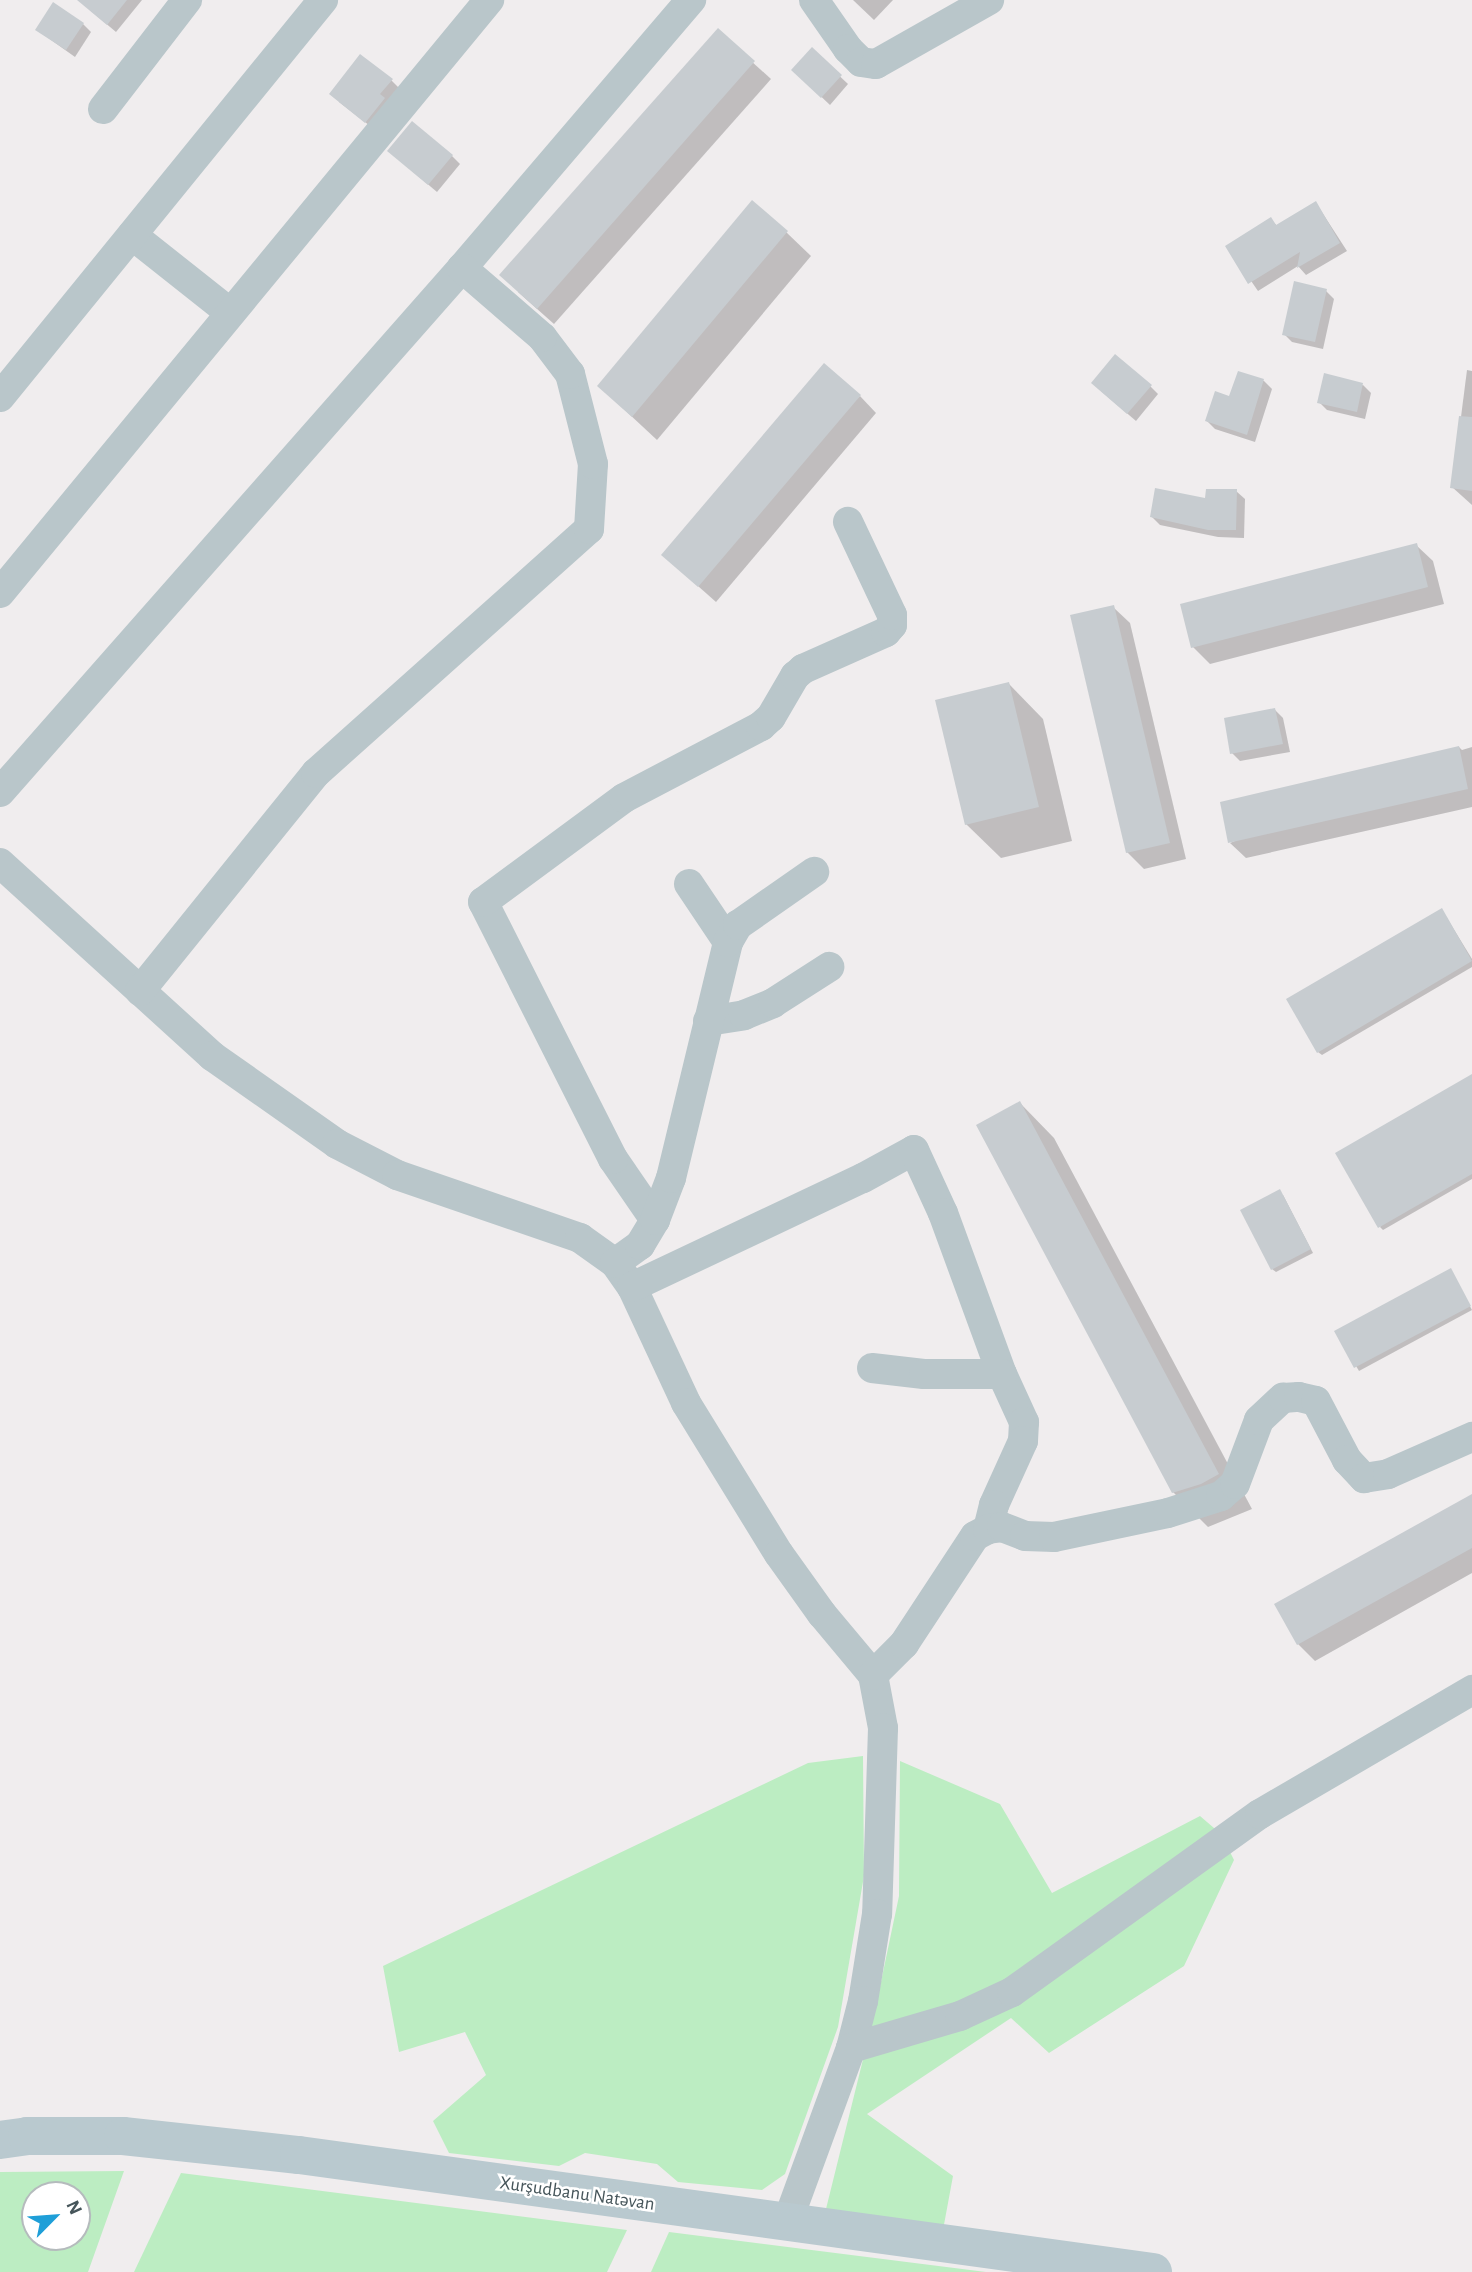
<!DOCTYPE html>
<html>
<head>
<meta charset="utf-8">
<style>
	body { margin:0 }
	#map { position:relative; width:1472px; height:2272px; overflow:hidden; background:#f0edee; font-family:"Alegreya Sans",sans-serif }
	div>[style] { position:absolute }
	[style*='--x'] { left:calc(var(--x)*1px); top:calc(var(--y)*1px); width:calc(var(--w)*1px); rotate:calc(var(--a)*1deg) }
	.green>* { inset:0; background:#bcedc2 }
	.shadow>* { inset:0; background:#0003 }
	.building>* { inset:0; background:#c7ccd0 }
	.minor>* { height:30px; margin:-15px; padding:0 15px; transform-origin:15px; border-radius:15px; background:#b9c6ca }
	.secondary>* { height:38px; margin:-19px; padding:0 19px; transform-origin:19px; border-radius:19px; background:#b9c9cf }
	span { translate:-50% -50%; white-space:nowrap; text-align:center; line-height:1.15; -webkit-text-stroke:5px #fff; paint-order:stroke }
	.street-label { font-size:19px; color:#46555a }
	.north { position:absolute; left:21px; top:2181px; width:70px; height:70px; box-sizing:border-box; background:#fff; border:2px solid #b5bbbd; border-radius:50%; rotate:65deg; font-size:19px; font-weight:700; line-height:28px; text-align:center; color:#46555a }
	.north::after { content:''; display:block; margin:auto; width:24px; height:32px; background:#1f9fd8; clip-path:polygon(50% 0,100% 100%,50% 72%,0 100%) }
</style>
</head>
<body>
<div id="map">
	<div class="green">
		<div style="clip-path:polygon(863px 1756px,864px 1876px,838px 2027px,785px 2174px,762px 2190px,678px 2182px,657px 2164px,585px 2153px,559px 2166px,449px 2153px,433px 2121px,486px 2075px,465px 2032px,399px 2052px,383px 1966px,808px 1763px)"></div>
		<div style="clip-path:polygon(900px 1761px,1000px 1804px,1052px 1893px,1200px 1816px,1221px 1834px,1234px 1860px,1184px 1966px,1049px 2053px,1011px 2018px,867px 2114px,953px 2176px,943px 2230px,825px 2213px,874px 2015px,899px 1896px)"></div>
		<div style="clip-path:polygon(evenodd,124px 2171px,88px 2272px,0 2272px,0 2172px,124px 2171px,35px 2195px,77px 2195px,77px 2237px,35px 2237px,35px 2195px)"></div>
		<div style="clip-path:polygon(181px 2173px,627px 2230px,607px 2272px,134px 2272px)"></div>
		<div style="clip-path:polygon(669px 2232px,986px 2272px,651px 2272px)"></div>
	</div>
	<div class="shadow">
		<div style="clip-path:polygon(86px 0,142px 0,116px 32px,91px 11px)"></div>
		<div style="clip-path:polygon(853px 0,893px 0,874px 20px)"></div>
		<div style="clip-path:polygon(83px 24px,91px 32px,75px 57px,37px 30px)"></div>
		<div style="clip-path:polygon(718px 31px,771px 79px,554px 324px,518px 292px)"></div>
		<div style="clip-path:polygon(812px 50px,848px 84px,830px 105px,793px 70px)"></div>
		<div style="clip-path:polygon(391px 80px,399px 88px,374px 129px,339px 102px)"></div>
		<div style="clip-path:polygon(452px 156px,460px 164px,437px 192px,398px 159px)"></div>
		<div style="clip-path:polygon(1316px 203px,1347px 251px,1306px 275px,1298px 266px,1258px 291px,1227px 246px,1271px 219px,1277px 226px)"></div>
		<div style="clip-path:polygon(786px 232px,811px 256px,657px 440px,599px 386px)"></div>
		<div style="clip-path:polygon(1326px 291px,1334px 299px,1323px 349px,1292px 342px,1284px 334px)"></div>
		<div style="clip-path:polygon(1467px 370px,1472px 371px,1472px 505px,1452px 487px)"></div>
		<div style="clip-path:polygon(1239px 373px,1264px 381px,1272px 389px,1255px 442px,1215px 429px,1207px 421px,1231px 398px)"></div>
		<div style="clip-path:polygon(1363px 385px,1371px 393px,1365px 419px,1327px 410px,1319px 402px)"></div>
		<div style="clip-path:polygon(1150px 386px,1158px 394px,1136px 421px,1101px 391px)"></div>
		<div style="clip-path:polygon(860px 396px,876px 413px,716px 602px,663px 555px)"></div>
		<div style="clip-path:polygon(1236px 491px,1245px 499px,1244px 538px,1218px 537px,1160px 525px,1152px 517px)"></div>
		<div style="clip-path:polygon(1416px 545px,1433px 561px,1444px 604px,1210px 664px,1193px 647px)"></div>
		<div style="clip-path:polygon(1113px 607px,1130px 623px,1186px 859px,1144px 869px,1127px 852px)"></div>
		<div style="clip-path:polygon(1009px 684px,1043px 719px,1072px 841px,1001px 858px,966px 824px)"></div>
		<div style="clip-path:polygon(1275px 710px,1283px 718px,1290px 752px,1240px 761px,1232px 753px)"></div>
		<div style="clip-path:polygon(1459px 747px,1462px 750px,1472px 747px,1472px 807px,1246px 858px,1230px 843px)"></div>
		<div style="clip-path:polygon(1442px 910px,1472px 959px,1472px 967px,1322px 1055px,1318px 1052px)"></div>
		<div style="clip-path:polygon(1472px 1076px,1472px 1179px,1383px 1230px,1380px 1227px)"></div>
		<div style="clip-path:polygon(1020px 1103px,1054px 1138px,1252px 1509px,1208px 1527px,1173px 1492px)"></div>
		<div style="clip-path:polygon(1283px 1195px,1313px 1253px,1276px 1272px,1272px 1269px)"></div>
		<div style="clip-path:polygon(1451px 1271px,1472px 1310px,1359px 1371px,1336px 1332px)"></div>
		<div style="clip-path:polygon(1472px 1496px,1472px 1573px,1315px 1661px,1298px 1644px,1277px 1605px)"></div>
	</div>
	<div class="building">
		<div style="clip-path:polygon(77px 0,127px 0,107px 25px)"></div>
		<div style="clip-path:polygon(53px 2px,84px 23px,66px 50px,35px 30px)"></div>
		<div style="clip-path:polygon(718px 28px,755px 61px,537px 309px,499px 275px)"></div>
		<div style="clip-path:polygon(812px 47px,842px 75px,821px 98px,791px 70px)"></div>
		<div style="clip-path:polygon(360px 54px,393px 79px,380px 94px,385px 98px,365px 123px,329px 94px)"></div>
		<div style="clip-path:polygon(412px 121px,453px 155px,428px 185px,387px 151px)"></div>
		<div style="clip-path:polygon(752px 200px,788px 231px,632px 417px,597px 386px)"></div>
		<div style="clip-path:polygon(1316px 201px,1340px 243px,1297px 268px,1300px 252px,1248px 284px,1225px 246px,1271px 217px,1276px 225px)"></div>
		<div style="clip-path:polygon(1294px 281px,1327px 289px,1315px 342px,1282px 335px)"></div>
		<div style="clip-path:polygon(1115px 354px,1152px 385px,1127px 414px,1091px 383px)"></div>
		<div style="clip-path:polygon(824px 363px,861px 395px,698px 587px,661px 555px)"></div>
		<div style="clip-path:polygon(1238px 371px,1264px 379px,1247px 435px,1205px 421px,1215px 391px,1229px 396px)"></div>
		<div style="clip-path:polygon(1324px 373px,1363px 383px,1357px 412px,1317px 403px)"></div>
		<div style="clip-path:polygon(1459px 416px,1472px 417px,1472px 491px,1450px 488px)"></div>
		<div style="clip-path:polygon(1155px 488px,1205px 498px,1206px 489px,1237px 489px,1236px 530px,1208px 530px,1150px 517px)"></div>
		<div style="clip-path:polygon(1417px 543px,1428px 587px,1191px 648px,1180px 604px)"></div>
		<div style="clip-path:polygon(1114px 605px,1170px 843px,1126px 853px,1070px 615px)"></div>
		<div style="clip-path:polygon(1009px 682px,1039px 807px,965px 825px,935px 700px)"></div>
		<div style="clip-path:polygon(1275px 708px,1283px 744px,1230px 754px,1224px 718px)"></div>
		<div style="clip-path:polygon(1459px 746px,1468px 789px,1228px 843px,1220px 802px)"></div>
		<div style="clip-path:polygon(1442px 908px,1472px 961px,1317px 1053px,1286px 999px)"></div>
		<div style="clip-path:polygon(1472px 1074px,1472px 1174px,1378px 1228px,1335px 1153px)"></div>
		<div style="clip-path:polygon(1020px 1101px,1219px 1474px,1201px 1484px,1172px 1493px,976px 1125px)"></div>
		<div style="clip-path:polygon(1280px 1189px,1311px 1249px,1271px 1270px,1240px 1210px)"></div>
		<div style="clip-path:polygon(1451px 1268px,1471px 1306px,1354px 1368px,1334px 1331px)"></div>
		<div style="clip-path:polygon(1472px 1494px,1472px 1548px,1297px 1645px,1274px 1604px)"></div>
	</div>
	<div class="minor">
		<div style="--x:814;--y:0;--w:60;--a:55.2"></div>
		<div style="--x:848;--y:49;--w:18;--a:45"></div>
		<div style="--x:861;--y:62;--w:15;--a:8"></div>
		<div style="--x:876;--y:64;--w:130;--a:-29.5"></div>
		<div style="--x:103;--y:109;--w:138;--a:-52.4"></div>
		<div style="--x:132;--y:235;--w:124;--a:38.4"></div>
		<div style="--x:0;--y:397;--w:512;--a:-50.87"></div>
		<div style="--x:0;--y:593;--w:769;--a:-50.49"></div>
		<div style="--x:0;--y:792;--w:699;--a:-48.6"></div>
		<div style="--x:462;--y:268;--w:353;--a:-49.5"></div>
		<div style="--x:0;--y:863;--w:287;--a:42.3"></div>
		<div style="--x:212;--y:1056;--w:153;--a:35.1"></div>
		<div style="--x:337;--y:1144;--w:68;--a:27.3"></div>
		<div style="--x:397;--y:1175;--w:194;--a:19"></div>
		<div style="--x:580;--y:1238;--w:43;--a:35.5"></div>
		<div style="--x:615;--y:1263;--w:29;--a:55"></div>
		<div style="--x:632;--y:1287;--w:128;--a:65"></div>
		<div style="--x:686;--y:1403;--w:177;--a:58.4"></div>
		<div style="--x:779;--y:1554;--w:74;--a:54.4"></div>
		<div style="--x:822;--y:1614;--w:80;--a:50.1"></div>
		<div style="--x:873;--y:1675;--w:54;--a:79.3"></div>
		<div style="--x:883;--y:1728;--w:186;--a:91.8"></div>
		<div style="--x:877;--y:1914;--w:88;--a:99.1"></div>
		<div style="--x:863;--y:2001;--w:49;--a:104.3"></div>
		<div style="--x:851;--y:2048;--w:186;--a:110.1"></div>
		<div style="--x:689;--y:884;--w:70;--a:56.1"></div>
		<div style="--x:140;--y:991;--w:280;--a:-51.1"></div>
		<div style="--x:316;--y:773;--w:366;--a:-41.8"></div>
		<div style="--x:589;--y:529;--w:65;--a:-86.5"></div>
		<div style="--x:593;--y:464;--w:93;--a:-104.3"></div>
		<div style="--x:570;--y:374;--w:46;--a:-127.1"></div>
		<div style="--x:542;--y:337;--w:106;--a:-139.2"></div>
		<div style="--x:708;--y:1021;--w:36;--a:-9"></div>
		<div style="--x:744;--y:1015;--w:31;--a:-22"></div>
		<div style="--x:773;--y:1003;--w:67;--a:-32.7"></div>
		<div style="--x:655;--y:1220;--w:74;--a:-124.5"></div>
		<div style="--x:613;--y:1159;--w:288;--a:-116.8"></div>
		<div style="--x:483;--y:902;--w:175;--a:-36.4"></div>
		<div style="--x:624;--y:798;--w:155;--a:-27.7"></div>
		<div style="--x:761;--y:726;--w:13;--a:-42"></div>
		<div style="--x:771;--y:717;--w:48;--a:-59.7"></div>
		<div style="--x:795;--y:676;--w:11;--a:-41"></div>
		<div style="--x:803;--y:669;--w:91;--a:-24"></div>
		<div style="--x:886;--y:632;--w:9;--a:-49"></div>
		<div style="--x:892;--y:625;--w:10;--a:-90"></div>
		<div style="--x:892;--y:615;--w:103;--a:-115.3"></div>
		<div style="--x:615;--y:1263;--w:31;--a:-36"></div>
		<div style="--x:640;--y:1245;--w:29;--a:-59"></div>
		<div style="--x:655;--y:1220;--w:45;--a:-69.1"></div>
		<div style="--x:671;--y:1178;--w:243;--a:-76.4"></div>
		<div style="--x:728;--y:942;--w:20;--a:-60"></div>
		<div style="--x:738;--y:925;--w:93;--a:-34.9"></div>
		<div style="--x:632;--y:1287;--w:255;--a:-25.3"></div>
		<div style="--x:863;--y:1178;--w:58;--a:-28.8"></div>
		<div style="--x:914;--y:1150;--w:69;--a:65.3"></div>
		<div style="--x:943;--y:1213;--w:171;--a:69.9"></div>
		<div style="--x:1002;--y:1374;--w:53;--a:65.4"></div>
		<div style="--x:1024;--y:1422;--w:19;--a:93"></div>
		<div style="--x:1023;--y:1441;--w:70;--a:114.4"></div>
		<div style="--x:994;--y:1505;--w:25;--a:104"></div>
		<div style="--x:872;--y:1368;--w:52;--a:6.6"></div>
		<div style="--x:924;--y:1374;--w:78;--a:0"></div>
		<div style="--x:873;--y:1675;--w:44;--a:-45"></div>
		<div style="--x:904;--y:1644;--w:129;--a:-56.7"></div>
		<div style="--x:975;--y:1536;--w:15;--a:-28"></div>
		<div style="--x:988;--y:1529;--w:14;--a:-8"></div>
		<div style="--x:1002;--y:1527;--w:25;--a:21"></div>
		<div style="--x:1025;--y:1536;--w:29;--a:2"></div>
		<div style="--x:1054;--y:1537;--w:116;--a:-11.9"></div>
		<div style="--x:1168;--y:1513;--w:56;--a:-17.8"></div>
		<div style="--x:1221;--y:1496;--w:18;--a:-41"></div>
		<div style="--x:1235;--y:1484;--w:68;--a:-69.4"></div>
		<div style="--x:1259;--y:1420;--w:33;--a:-43"></div>
		<div style="--x:1283;--y:1398;--w:16;--a:-4"></div>
		<div style="--x:1299;--y:1397;--w:17;--a:13"></div>
		<div style="--x:1316;--y:1401;--w:67;--a:62.3"></div>
		<div style="--x:1347;--y:1460;--w:25;--a:47"></div>
		<div style="--x:1364;--y:1478;--w:24;--a:-9"></div>
		<div style="--x:1388;--y:1474;--w:92;--a:-23.8"></div>
		<div style="--x:851;--y:2048;--w:114;--a:-16.4"></div>
		<div style="--x:960;--y:2016;--w:57;--a:-24.8"></div>
		<div style="--x:1012;--y:1992;--w:305;--a:-35.7"></div>
		<div style="--x:1260;--y:1814;--w:246;--a:-30.3"></div>
	</div>
	<div class="secondary">
		<div style="--x:0;--y:2140;--w:27;--a:-8"></div>
		<div style="--x:27;--y:2136;--w:96;--a:0"></div>
		<div style="--x:123;--y:2136;--w:177;--a:6.2"></div>
		<div style="--x:299;--y:2155;--w:862;--a:7.8"></div>
	</div>
	<div class="street-label">
		<span style="left:577px;top:2194px;rotate:8deg">Xurşudbanu Natəvan</span>
	</div>
	<div class="north">N</div>
</div>
</body>
</html>
